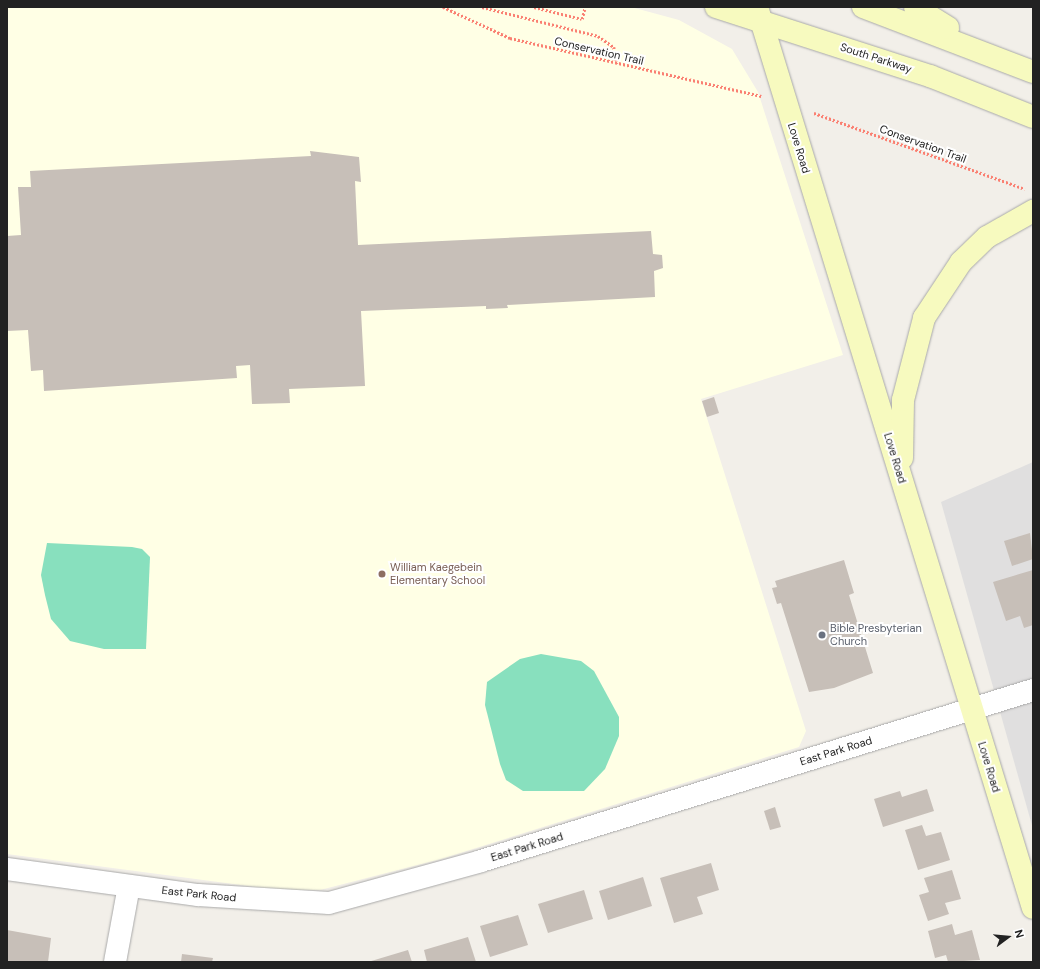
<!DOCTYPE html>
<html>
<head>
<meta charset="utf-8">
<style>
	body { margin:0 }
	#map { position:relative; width:1040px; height:969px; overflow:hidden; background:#f2efe9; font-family:"DM Sans",sans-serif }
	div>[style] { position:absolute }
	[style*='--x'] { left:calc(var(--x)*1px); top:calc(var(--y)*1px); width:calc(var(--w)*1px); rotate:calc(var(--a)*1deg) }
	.residential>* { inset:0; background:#e0dfdf }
	.education>* { inset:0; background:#ffffe5 }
	.pitch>* { inset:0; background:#88e0be }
	.building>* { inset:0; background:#c7bfb8 }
	.path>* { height:2.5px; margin-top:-1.25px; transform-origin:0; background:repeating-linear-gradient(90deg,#fa8072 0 2px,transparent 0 4px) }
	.roads { filter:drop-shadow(0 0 1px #a9a9a9) drop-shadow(0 0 1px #a9a9a9) }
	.street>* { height:22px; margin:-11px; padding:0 11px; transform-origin:11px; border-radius:11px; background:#fff }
	.secondary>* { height:22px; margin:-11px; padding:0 11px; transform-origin:11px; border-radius:11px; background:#f7fabf }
	.dots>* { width:11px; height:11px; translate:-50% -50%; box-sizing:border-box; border:2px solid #fff; border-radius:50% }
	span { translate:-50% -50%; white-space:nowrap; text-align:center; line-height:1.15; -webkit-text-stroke:4px #fff; paint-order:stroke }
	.street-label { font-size:11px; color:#222 }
	.education-label { font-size:11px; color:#785e54 }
	.left { translate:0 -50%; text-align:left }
	.worship-label { font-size:11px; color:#5b616d }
	.frame { position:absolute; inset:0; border:8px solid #222; pointer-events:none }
	.north { position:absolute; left:988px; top:917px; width:40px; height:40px; -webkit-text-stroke:3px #fff; paint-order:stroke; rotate:74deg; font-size:11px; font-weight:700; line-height:16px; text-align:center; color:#222 }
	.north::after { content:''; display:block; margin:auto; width:14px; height:18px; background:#222; clip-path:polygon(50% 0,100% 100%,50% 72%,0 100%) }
</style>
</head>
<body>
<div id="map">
	<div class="residential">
		<div style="clip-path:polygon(1033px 462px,1033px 829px,941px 502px)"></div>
	</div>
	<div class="education">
		<div style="clip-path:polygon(7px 7px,631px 7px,679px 20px,732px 49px,758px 92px,843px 355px,701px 399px,806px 731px,799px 747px,441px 859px,320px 890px,278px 890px,7px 854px)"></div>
	</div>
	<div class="pitch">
		<div style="clip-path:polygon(47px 543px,132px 547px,142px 549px,150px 557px,146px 649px,104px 649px,70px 641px,51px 619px,45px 595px,41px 575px)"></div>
		<div style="clip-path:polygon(541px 654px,581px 661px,594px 671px,619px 717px,619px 736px,605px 769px,584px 791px,523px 791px,506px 780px,500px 764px,485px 705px,487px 682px,520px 659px)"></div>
	</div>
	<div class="building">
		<div style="clip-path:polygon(310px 151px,359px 157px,361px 182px,355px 181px,358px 245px,651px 231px,653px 254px,662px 255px,663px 268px,654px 271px,655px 297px,507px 305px,508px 308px,486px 309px,486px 306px,361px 311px,365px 386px,289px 389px,290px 403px,252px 404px,250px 365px,236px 366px,237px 378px,44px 391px,43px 370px,31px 371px,28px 330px,7px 331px,7px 236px,21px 235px,18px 187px,31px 187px,30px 171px,311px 156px)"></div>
		<div style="clip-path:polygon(714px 397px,719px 413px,707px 417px,702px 401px)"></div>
		<div style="clip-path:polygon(1030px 533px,1033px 559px,1012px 566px,1004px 541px)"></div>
		<div style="clip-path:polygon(844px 560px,854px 593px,849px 595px,873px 673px,834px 688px,809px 692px,781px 603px,777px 604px,772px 588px,777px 587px,775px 581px)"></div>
		<div style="clip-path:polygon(1033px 570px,1033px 625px,1024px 628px,1020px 616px,1006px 621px,993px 582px)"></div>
		<div style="clip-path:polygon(927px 789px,934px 811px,883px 827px,874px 799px,900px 791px,902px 797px)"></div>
		<div style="clip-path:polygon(775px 807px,781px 827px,770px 830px,764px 811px)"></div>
		<div style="clip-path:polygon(922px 825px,926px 836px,941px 832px,950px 860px,918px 870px,905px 830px)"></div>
		<div style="clip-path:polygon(711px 863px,719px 890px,697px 897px,703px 914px,674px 923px,660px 878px)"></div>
		<div style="clip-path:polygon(952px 870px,961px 899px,945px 903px,949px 914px,928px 921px,919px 895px,929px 892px,924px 878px)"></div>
		<div style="clip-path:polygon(643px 877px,652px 906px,608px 920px,599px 891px)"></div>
		<div style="clip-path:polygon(584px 890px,593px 919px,548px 933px,538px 904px)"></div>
		<div style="clip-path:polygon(518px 915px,528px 945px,490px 957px,480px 926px)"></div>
		<div style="clip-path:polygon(952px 924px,955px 935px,972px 930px,980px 960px,948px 962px,946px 955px,935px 958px,928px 931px)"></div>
		<div style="clip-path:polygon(7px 930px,51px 938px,48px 962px,7px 962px)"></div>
		<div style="clip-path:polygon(468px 937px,476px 962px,427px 962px,424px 950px)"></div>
		<div style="clip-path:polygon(408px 950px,412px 962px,368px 962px)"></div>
		<div style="clip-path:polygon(182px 954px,213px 958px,212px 962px,181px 962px)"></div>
	</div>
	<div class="path">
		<div style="--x:443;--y:7;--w:74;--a:24.8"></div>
		<div style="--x:510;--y:38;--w:258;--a:13"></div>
		<div style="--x:482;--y:7;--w:120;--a:14"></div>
		<div style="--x:598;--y:36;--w:19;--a:35"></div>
		<div style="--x:614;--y:47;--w:17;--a:80"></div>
		<div style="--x:534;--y:7;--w:49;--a:14"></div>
		<div style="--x:582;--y:19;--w:12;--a:-76"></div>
		<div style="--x:814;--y:113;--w:224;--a:19.8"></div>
	</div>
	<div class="roads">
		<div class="street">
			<div style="--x:7;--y:869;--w:193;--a:7.8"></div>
			<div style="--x:198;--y:895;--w:131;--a:3.5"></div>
			<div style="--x:329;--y:903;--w:158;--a:-15.4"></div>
			<div style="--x:481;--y:861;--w:578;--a:-17.21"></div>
			<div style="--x:115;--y:962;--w:77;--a:-79.6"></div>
		</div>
		<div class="secondary">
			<div style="--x:716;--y:7;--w:225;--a:17.9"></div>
			<div style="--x:930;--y:76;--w:111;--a:21.7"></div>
			<div style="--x:757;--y:7;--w:942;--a:72.97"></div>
			<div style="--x:863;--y:7;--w:182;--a:20.9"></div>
			<div style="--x:915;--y:7;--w:39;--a:32"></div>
			<div style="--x:902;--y:458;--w:58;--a:-89"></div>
			<div style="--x:903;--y:400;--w:85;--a:-75.6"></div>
			<div style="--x:924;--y:318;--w:67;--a:-56.5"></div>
			<div style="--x:961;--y:262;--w:36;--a:-44"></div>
			<div style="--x:987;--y:237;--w:53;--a:-29.5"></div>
		</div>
	</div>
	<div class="dots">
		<div style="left:382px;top:574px;background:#8d6e63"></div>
		<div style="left:822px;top:635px;background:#6b7280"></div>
	</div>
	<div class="street-label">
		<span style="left:599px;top:51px;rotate:13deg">Conservation Trail</span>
		<span style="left:876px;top:58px;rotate:18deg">South Parkway</span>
		<span style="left:923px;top:144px;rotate:20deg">Conservation Trail</span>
		<span style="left:799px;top:148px;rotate:73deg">Love Road</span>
		<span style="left:895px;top:458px;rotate:73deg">Love Road</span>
		<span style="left:836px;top:751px;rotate:-17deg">East Park Road</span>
		<span style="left:989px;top:767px;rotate:73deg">Love Road</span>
		<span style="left:527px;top:847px;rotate:-17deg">East Park Road</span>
		<span style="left:199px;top:894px;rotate:6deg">East Park Road</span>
	</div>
	<div class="education-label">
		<span class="left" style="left:390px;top:574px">William Kaegebein<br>Elementary School</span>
	</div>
	<div class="worship-label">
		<span class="left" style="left:830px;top:635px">Bible Presbyterian<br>Church</span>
	</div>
	<div class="frame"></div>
	<div class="north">N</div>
</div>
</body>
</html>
